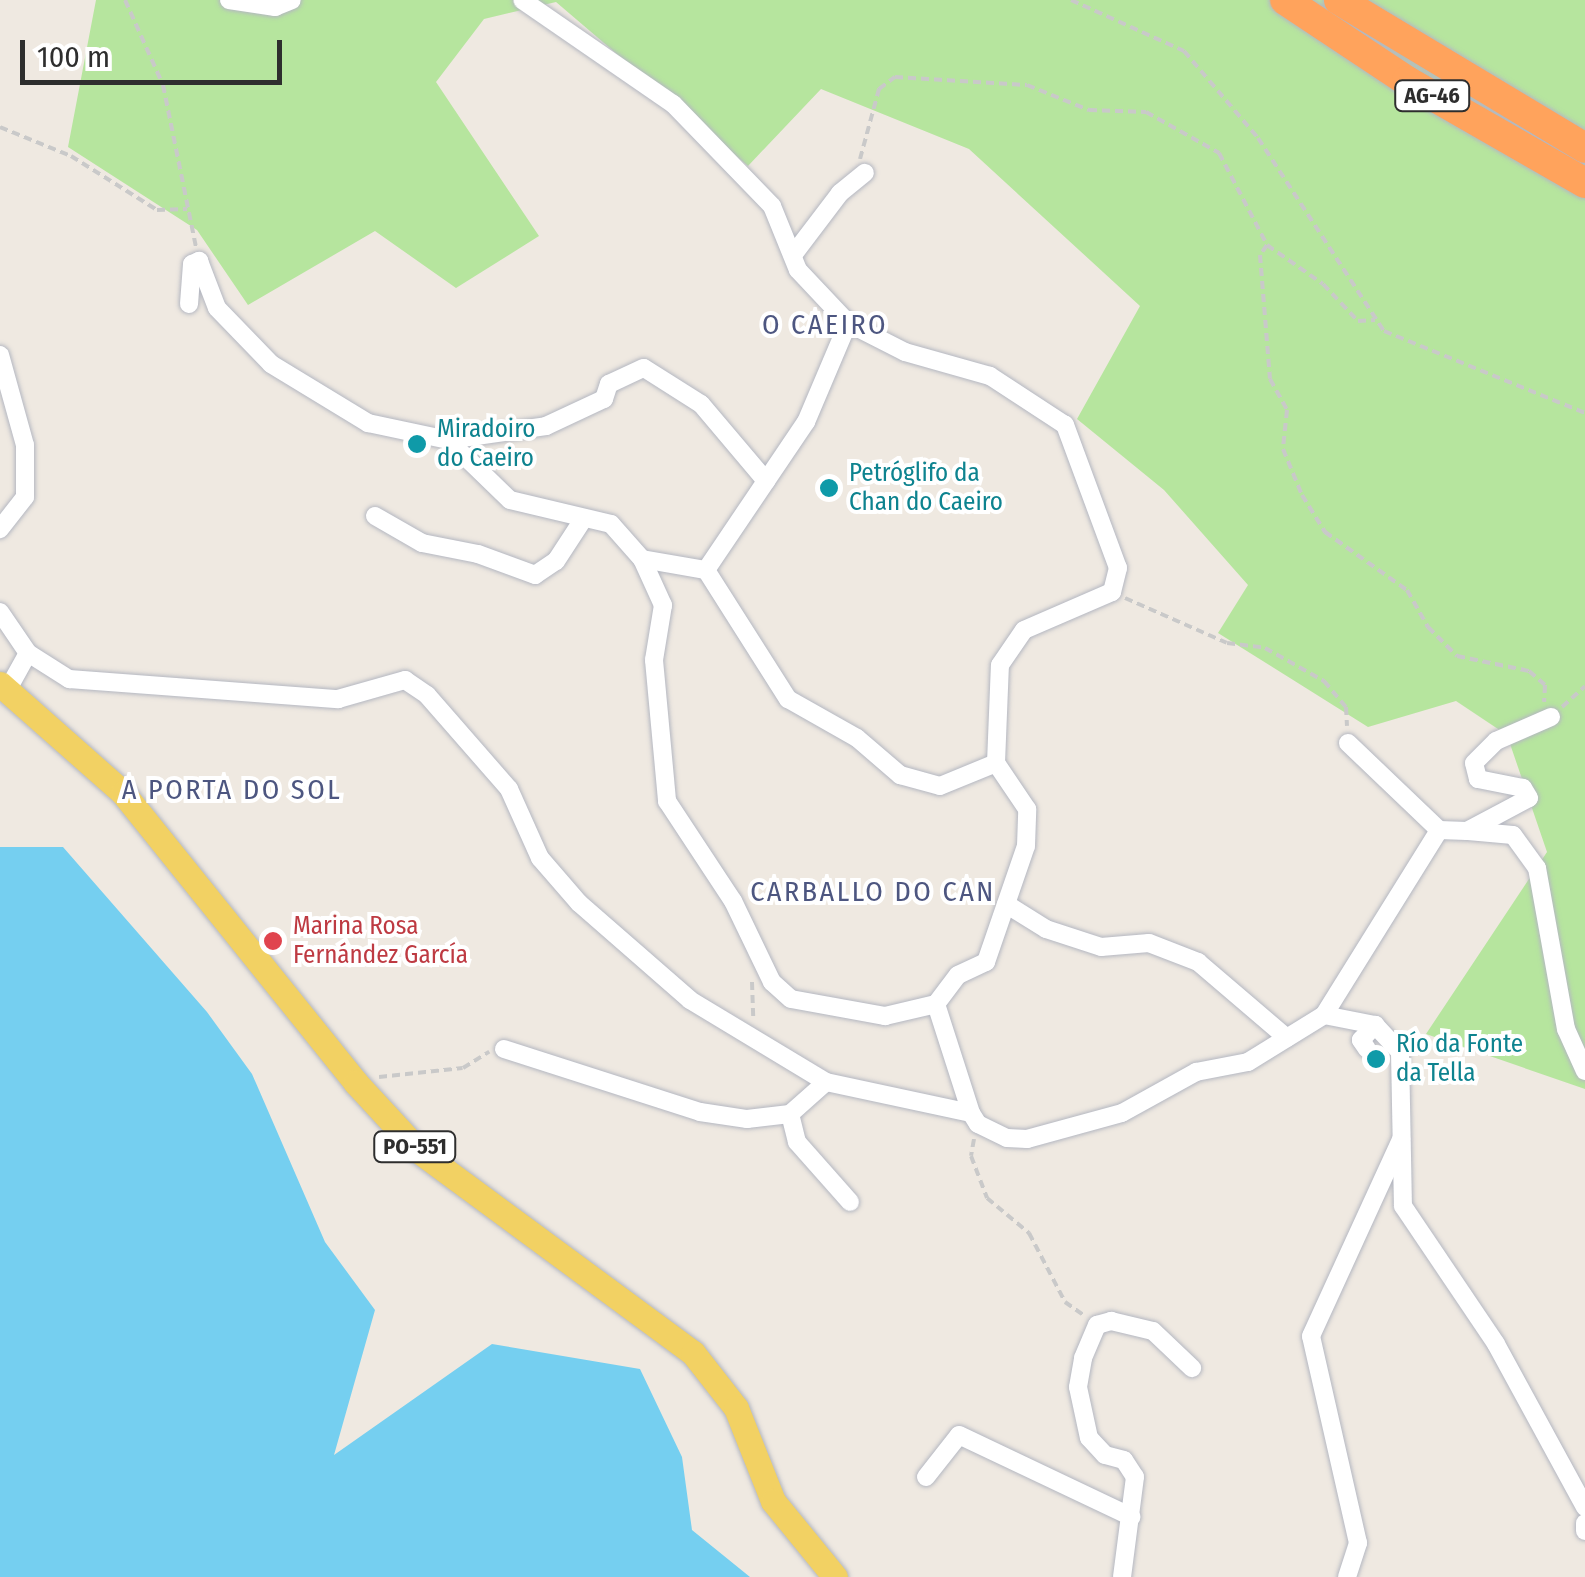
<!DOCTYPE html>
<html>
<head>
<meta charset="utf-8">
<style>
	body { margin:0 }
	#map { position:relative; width:1585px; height:1577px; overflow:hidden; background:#efe9e1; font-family:"Fira Sans Condensed",sans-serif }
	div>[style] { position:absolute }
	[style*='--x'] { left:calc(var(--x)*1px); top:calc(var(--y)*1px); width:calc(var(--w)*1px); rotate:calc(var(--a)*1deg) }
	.green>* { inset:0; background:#b6e59e }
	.water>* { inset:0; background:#75cff0 }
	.path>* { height:4px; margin-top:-2px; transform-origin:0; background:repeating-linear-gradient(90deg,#c9c9c9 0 8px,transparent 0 13px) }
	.roads { filter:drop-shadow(0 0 2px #b4b7c1) drop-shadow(0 0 2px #b4b7c1) }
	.minor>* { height:18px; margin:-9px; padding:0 9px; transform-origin:9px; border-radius:9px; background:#fff }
	.primary>* { height:25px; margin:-12.5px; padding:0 12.5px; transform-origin:12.5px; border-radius:12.5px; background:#f2d163 }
	.motorway>* { height:30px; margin:-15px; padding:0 15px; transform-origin:15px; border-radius:15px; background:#ffa35c }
	.dots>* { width:28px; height:28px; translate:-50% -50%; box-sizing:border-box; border:5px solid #fff; border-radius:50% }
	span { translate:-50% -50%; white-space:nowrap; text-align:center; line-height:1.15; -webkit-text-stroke:8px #fff; paint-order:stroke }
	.shield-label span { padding:2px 8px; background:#fff; border:2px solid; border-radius:8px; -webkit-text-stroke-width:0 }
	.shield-label { font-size:22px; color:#2e2e2e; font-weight:700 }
	.culture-label { font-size:25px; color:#0d838f }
	.left { translate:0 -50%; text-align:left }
	.health-label { font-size:25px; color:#be3a42 }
	.neighbourhood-label { font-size:28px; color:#4d5680; letter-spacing:2.5px }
	.scale { position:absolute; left:20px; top:40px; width:262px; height:45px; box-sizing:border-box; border:5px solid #2e2e2e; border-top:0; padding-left:12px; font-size:30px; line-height:35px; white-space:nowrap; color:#2e2e2e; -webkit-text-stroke:8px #fff; paint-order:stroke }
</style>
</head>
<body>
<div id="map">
	<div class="green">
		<div style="clip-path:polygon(96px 0,1585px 0,1585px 1089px,1426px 1034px,1547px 852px,1507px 735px,1456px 701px,1368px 727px,1218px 633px,1248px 585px,1164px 490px,1077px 419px,1140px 306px,969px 149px,821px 89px,748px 166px,556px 2px,484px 19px,436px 82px,539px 236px,456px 288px,375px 231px,248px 305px,197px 230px,68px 147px)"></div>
	</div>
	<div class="water">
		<div style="clip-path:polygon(0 847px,63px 847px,207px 1012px,252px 1074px,325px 1242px,375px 1310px,334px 1455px,492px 1344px,640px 1369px,682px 1457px,692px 1530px,750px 1577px,0 1577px)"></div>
	</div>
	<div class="path">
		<div style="--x:125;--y:0;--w:93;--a:65.9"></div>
		<div style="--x:163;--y:85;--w:165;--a:78.5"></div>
		<div style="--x:1071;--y:0;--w:124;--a:24.3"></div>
		<div style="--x:1184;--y:51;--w:114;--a:49.6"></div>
		<div style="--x:1258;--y:138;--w:230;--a:56.9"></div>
		<div style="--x:1384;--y:331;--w:217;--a:22.2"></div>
		<div style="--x:0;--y:127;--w:77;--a:22.2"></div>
		<div style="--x:71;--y:156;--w:102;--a:32.1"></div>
		<div style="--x:157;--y:210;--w:30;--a:-2"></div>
		<div style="--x:860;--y:159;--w:73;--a:-74.8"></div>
		<div style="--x:879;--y:89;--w:20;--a:-37"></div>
		<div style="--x:895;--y:77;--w:132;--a:3.5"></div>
		<div style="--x:1027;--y:85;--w:67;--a:22"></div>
		<div style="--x:1089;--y:110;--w:57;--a:2"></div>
		<div style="--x:1146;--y:112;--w:84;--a:29.3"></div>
		<div style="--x:1219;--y:153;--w:104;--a:62.4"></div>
		<div style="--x:1267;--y:245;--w:68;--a:34.9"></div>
		<div style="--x:1323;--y:284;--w:51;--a:46.6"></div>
		<div style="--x:1358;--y:321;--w:17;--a:-3"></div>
		<div style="--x:1267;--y:245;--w:12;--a:125"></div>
		<div style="--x:1260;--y:255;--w:124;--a:85.4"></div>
		<div style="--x:1270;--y:379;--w:35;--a:61"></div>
		<div style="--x:1287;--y:410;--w:39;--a:96"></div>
		<div style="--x:1283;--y:449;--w:50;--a:67.6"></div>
		<div style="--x:1302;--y:495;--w:44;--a:58.1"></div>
		<div style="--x:1325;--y:532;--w:100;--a:35.3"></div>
		<div style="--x:1407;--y:590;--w:43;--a:60.4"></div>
		<div style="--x:1428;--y:627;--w:41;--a:45"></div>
		<div style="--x:1457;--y:656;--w:74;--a:11.8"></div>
		<div style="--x:1529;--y:671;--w:21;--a:41"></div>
		<div style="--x:1545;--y:685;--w:17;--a:93"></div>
		<div style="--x:1125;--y:598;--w:111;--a:23.8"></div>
		<div style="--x:1227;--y:643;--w:38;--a:7"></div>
		<div style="--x:1265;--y:648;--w:68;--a:29.2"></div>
		<div style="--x:1324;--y:681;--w:34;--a:50"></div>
		<div style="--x:1346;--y:707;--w:19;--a:87"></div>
		<div style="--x:1562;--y:707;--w:31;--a:-42"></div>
		<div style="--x:752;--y:982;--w:36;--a:88"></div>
		<div style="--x:379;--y:1077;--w:84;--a:-6.1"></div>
		<div style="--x:463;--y:1068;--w:31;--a:-32"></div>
		<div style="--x:974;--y:1139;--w:17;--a:100"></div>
		<div style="--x:971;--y:1156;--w:45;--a:69.1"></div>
		<div style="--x:987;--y:1198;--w:55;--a:39.8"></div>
		<div style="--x:1029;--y:1233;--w:78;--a:62.4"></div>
		<div style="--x:1065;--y:1302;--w:24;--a:35"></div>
	</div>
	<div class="roads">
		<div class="minor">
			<div style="--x:229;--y:0;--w:47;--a:8.7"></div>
			<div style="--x:275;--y:7;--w:18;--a:-22"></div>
			<div style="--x:793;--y:255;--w:78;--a:-52.8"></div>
			<div style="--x:840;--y:193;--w:32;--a:-39"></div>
			<div style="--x:189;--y:304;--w:40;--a:-85.7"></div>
			<div style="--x:192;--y:264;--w:8;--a:-23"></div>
			<div style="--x:199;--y:261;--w:50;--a:69"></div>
			<div style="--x:217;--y:308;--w:78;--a:46"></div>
			<div style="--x:271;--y:364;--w:114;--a:31.3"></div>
			<div style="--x:368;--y:423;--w:82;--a:12"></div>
			<div style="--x:448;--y:440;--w:86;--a:44.1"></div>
			<div style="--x:510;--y:500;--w:104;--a:13.4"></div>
			<div style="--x:611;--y:524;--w:47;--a:48.5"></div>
			<div style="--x:642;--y:559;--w:65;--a:9.8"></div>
			<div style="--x:706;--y:570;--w:153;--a:57.6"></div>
			<div style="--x:788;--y:699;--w:79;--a:29.5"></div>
			<div style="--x:857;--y:738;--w:57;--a:40.7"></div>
			<div style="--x:900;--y:775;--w:41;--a:15.4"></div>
			<div style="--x:940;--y:786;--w:61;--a:-22.3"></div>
			<div style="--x:996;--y:763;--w:98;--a:-87.7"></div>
			<div style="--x:1000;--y:665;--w:42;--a:-55.6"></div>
			<div style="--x:1024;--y:630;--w:96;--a:-23.4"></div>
			<div style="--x:1112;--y:592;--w:25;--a:-76"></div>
			<div style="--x:1118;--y:568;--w:153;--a:-110.3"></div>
			<div style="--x:1065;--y:425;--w:90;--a:-146.8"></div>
			<div style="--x:990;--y:376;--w:88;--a:-164.2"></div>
			<div style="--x:905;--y:352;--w:64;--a:-153"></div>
			<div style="--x:848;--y:323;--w:73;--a:-133.3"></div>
			<div style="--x:798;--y:270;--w:69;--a:-112.1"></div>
			<div style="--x:772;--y:206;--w:142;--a:-134.1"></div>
			<div style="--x:673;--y:104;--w:183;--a:-145.4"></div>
			<div style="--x:0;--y:355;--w:93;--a:74.5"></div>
			<div style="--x:25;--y:445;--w:52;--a:90"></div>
			<div style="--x:25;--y:497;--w:41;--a:128"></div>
			<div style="--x:448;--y:440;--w:99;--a:-8.1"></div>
			<div style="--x:546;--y:426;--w:64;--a:-25"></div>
			<div style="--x:604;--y:399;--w:16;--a:-72"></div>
			<div style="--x:609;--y:384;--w:38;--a:-25"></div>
			<div style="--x:644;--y:368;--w:67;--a:32.3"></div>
			<div style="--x:701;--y:404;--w:101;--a:49.8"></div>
			<div style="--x:375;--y:516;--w:54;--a:29.9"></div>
			<div style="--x:422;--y:543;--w:57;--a:11.1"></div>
			<div style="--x:478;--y:554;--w:61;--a:20.2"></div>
			<div style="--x:535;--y:575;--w:25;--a:-34"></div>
			<div style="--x:556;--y:561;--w:51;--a:-56.9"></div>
			<div style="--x:642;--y:559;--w:51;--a:65.5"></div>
			<div style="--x:663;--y:605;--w:56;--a:99.3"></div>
			<div style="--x:654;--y:660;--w:142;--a:84.7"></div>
			<div style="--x:667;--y:801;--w:120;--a:56.6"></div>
			<div style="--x:733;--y:901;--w:90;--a:64.3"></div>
			<div style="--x:772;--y:982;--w:25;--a:42"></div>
			<div style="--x:791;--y:999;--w:96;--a:10.3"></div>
			<div style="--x:885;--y:1016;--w:52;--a:-13.2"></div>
			<div style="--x:706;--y:570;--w:179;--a:-56"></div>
			<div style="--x:806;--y:422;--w:108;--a:-67"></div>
			<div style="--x:0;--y:612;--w:50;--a:55.7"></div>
			<div style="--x:28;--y:653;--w:49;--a:32.4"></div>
			<div style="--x:69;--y:679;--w:270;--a:4.3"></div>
			<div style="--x:338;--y:699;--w:70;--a:-15.8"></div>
			<div style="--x:405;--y:680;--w:27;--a:34"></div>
			<div style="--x:427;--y:695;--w:125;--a:48.9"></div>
			<div style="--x:509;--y:789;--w:76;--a:65.8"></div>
			<div style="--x:540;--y:858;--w:60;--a:49.1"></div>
			<div style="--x:579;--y:903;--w:147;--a:41.1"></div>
			<div style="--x:690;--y:1000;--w:159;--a:31.1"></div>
			<div style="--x:826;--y:1082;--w:148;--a:12.1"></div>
			<div style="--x:971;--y:1113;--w:13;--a:58"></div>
			<div style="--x:978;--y:1124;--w:32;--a:26"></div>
			<div style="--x:1007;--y:1138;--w:20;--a:3"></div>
			<div style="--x:1027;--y:1139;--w:98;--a:-15.3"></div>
			<div style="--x:1122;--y:1113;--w:85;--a:-29"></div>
			<div style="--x:1196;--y:1072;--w:53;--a:-10.9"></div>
			<div style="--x:1248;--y:1062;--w:89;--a:-31.7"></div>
			<div style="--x:1324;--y:1015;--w:52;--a:11.1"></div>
			<div style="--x:1375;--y:1025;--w:37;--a:47"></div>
			<div style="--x:1400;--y:1052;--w:154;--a:88.9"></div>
			<div style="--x:1403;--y:1206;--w:166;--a:56"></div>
			<div style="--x:1496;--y:1344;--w:186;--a:61.4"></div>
			<div style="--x:8;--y:689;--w:41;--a:-60.9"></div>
			<div style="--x:1348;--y:743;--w:126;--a:43.7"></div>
			<div style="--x:1468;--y:831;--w:45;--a:5.1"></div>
			<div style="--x:1513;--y:835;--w:41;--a:54"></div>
			<div style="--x:1537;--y:868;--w:164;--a:79.8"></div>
			<div style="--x:1566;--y:1029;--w:46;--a:65.7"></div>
			<div style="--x:1006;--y:904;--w:47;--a:32"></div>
			<div style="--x:1046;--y:929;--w:58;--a:18.1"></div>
			<div style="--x:1101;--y:947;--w:48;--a:-4.8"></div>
			<div style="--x:1149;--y:943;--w:53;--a:21.2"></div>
			<div style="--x:1198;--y:962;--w:117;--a:40.5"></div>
			<div style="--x:1324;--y:1015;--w:218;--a:-58.1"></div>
			<div style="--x:1439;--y:830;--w:28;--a:2"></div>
			<div style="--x:1467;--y:831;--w:70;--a:-28"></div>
			<div style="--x:1529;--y:798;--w:12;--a:-121"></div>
			<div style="--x:1523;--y:788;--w:46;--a:-168.7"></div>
			<div style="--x:1478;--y:779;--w:16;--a:-104"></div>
			<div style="--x:1474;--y:763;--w:31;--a:-45"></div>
			<div style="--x:1496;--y:741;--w:60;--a:-23.6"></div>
			<div style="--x:504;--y:1049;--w:206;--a:17.8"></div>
			<div style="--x:700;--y:1112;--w:48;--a:8.5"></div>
			<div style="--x:747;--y:1119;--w:43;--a:-6.6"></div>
			<div style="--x:790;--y:1114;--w:48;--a:-41.6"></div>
			<div style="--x:1367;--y:1049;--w:11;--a:-124"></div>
			<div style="--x:1361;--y:1040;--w:21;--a:-47"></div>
			<div style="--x:971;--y:1113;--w:114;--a:-107.8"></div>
			<div style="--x:936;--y:1004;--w:36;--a:-53"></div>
			<div style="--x:958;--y:975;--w:31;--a:-25"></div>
			<div style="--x:986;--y:962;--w:123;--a:-71"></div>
			<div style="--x:1026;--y:846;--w:37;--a:-88"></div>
			<div style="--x:1027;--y:809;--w:55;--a:-124"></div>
			<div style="--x:790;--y:1114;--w:29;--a:76"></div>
			<div style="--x:797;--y:1142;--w:80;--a:48.5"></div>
			<div style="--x:926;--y:1477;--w:53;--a:-51.8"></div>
			<div style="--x:959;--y:1435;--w:191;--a:25.4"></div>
			<div style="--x:1585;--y:1523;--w:8;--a:90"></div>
			<div style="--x:1122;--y:1577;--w:101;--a:-82.6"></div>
			<div style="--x:1135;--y:1477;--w:20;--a:-123"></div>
			<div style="--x:1124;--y:1460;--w:20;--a:-165"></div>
			<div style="--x:1105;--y:1455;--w:23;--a:-133"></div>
			<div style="--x:1089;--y:1438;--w:52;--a:-102.2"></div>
			<div style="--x:1078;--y:1387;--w:29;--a:-80"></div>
			<div style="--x:1083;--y:1358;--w:36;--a:-67"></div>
			<div style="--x:1097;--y:1325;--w:15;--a:-16"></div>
			<div style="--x:1111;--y:1321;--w:43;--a:13.4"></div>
			<div style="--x:1153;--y:1331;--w:54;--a:43.5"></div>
			<div style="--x:1347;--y:1577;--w:36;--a:-72"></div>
			<div style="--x:1358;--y:1543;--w:212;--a:-102.8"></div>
			<div style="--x:1311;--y:1336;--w:217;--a:-65.4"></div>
		</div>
		<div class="primary">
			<div style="--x:0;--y:684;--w:164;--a:41.5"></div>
			<div style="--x:123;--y:793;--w:372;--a:51.2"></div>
			<div style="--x:356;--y:1083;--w:93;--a:47.2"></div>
			<div style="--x:419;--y:1151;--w:340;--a:36.4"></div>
			<div style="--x:693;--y:1353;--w:70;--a:52"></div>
			<div style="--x:736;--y:1408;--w:100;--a:68.3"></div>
			<div style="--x:773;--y:1501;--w:98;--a:50.8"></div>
		</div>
		<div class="motorway">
			<div style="--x:1285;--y:0;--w:146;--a:33.6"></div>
			<div style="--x:1407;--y:81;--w:205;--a:29.8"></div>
			<div style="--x:1339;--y:0;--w:287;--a:31"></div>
		</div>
	</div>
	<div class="dots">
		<div style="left:417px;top:444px;background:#0f9aa8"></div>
		<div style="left:829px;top:488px;background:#0f9aa8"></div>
		<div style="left:273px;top:941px;background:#e0444e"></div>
		<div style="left:1376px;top:1059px;background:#0f9aa8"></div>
	</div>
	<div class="shield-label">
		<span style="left:1432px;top:96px">AG-46</span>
		<span style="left:415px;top:1147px">PO-551</span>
	</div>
	<div class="culture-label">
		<span class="left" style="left:437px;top:444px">Miradoiro<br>do Caeiro</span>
		<span class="left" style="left:849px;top:488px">Petróglifo da<br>Chan do Caeiro</span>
		<span class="left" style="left:1396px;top:1059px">Río da Fonte<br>da Tella</span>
	</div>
	<div class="health-label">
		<span class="left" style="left:293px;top:941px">Marina Rosa<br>Fernández García</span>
	</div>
	<div class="neighbourhood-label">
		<span style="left:825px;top:325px">O CAEIRO</span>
		<span style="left:232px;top:790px">A PORTA DO SOL</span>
		<span style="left:873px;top:892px">CARBALLO DO CAN</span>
	</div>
	<div class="scale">100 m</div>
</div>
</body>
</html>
